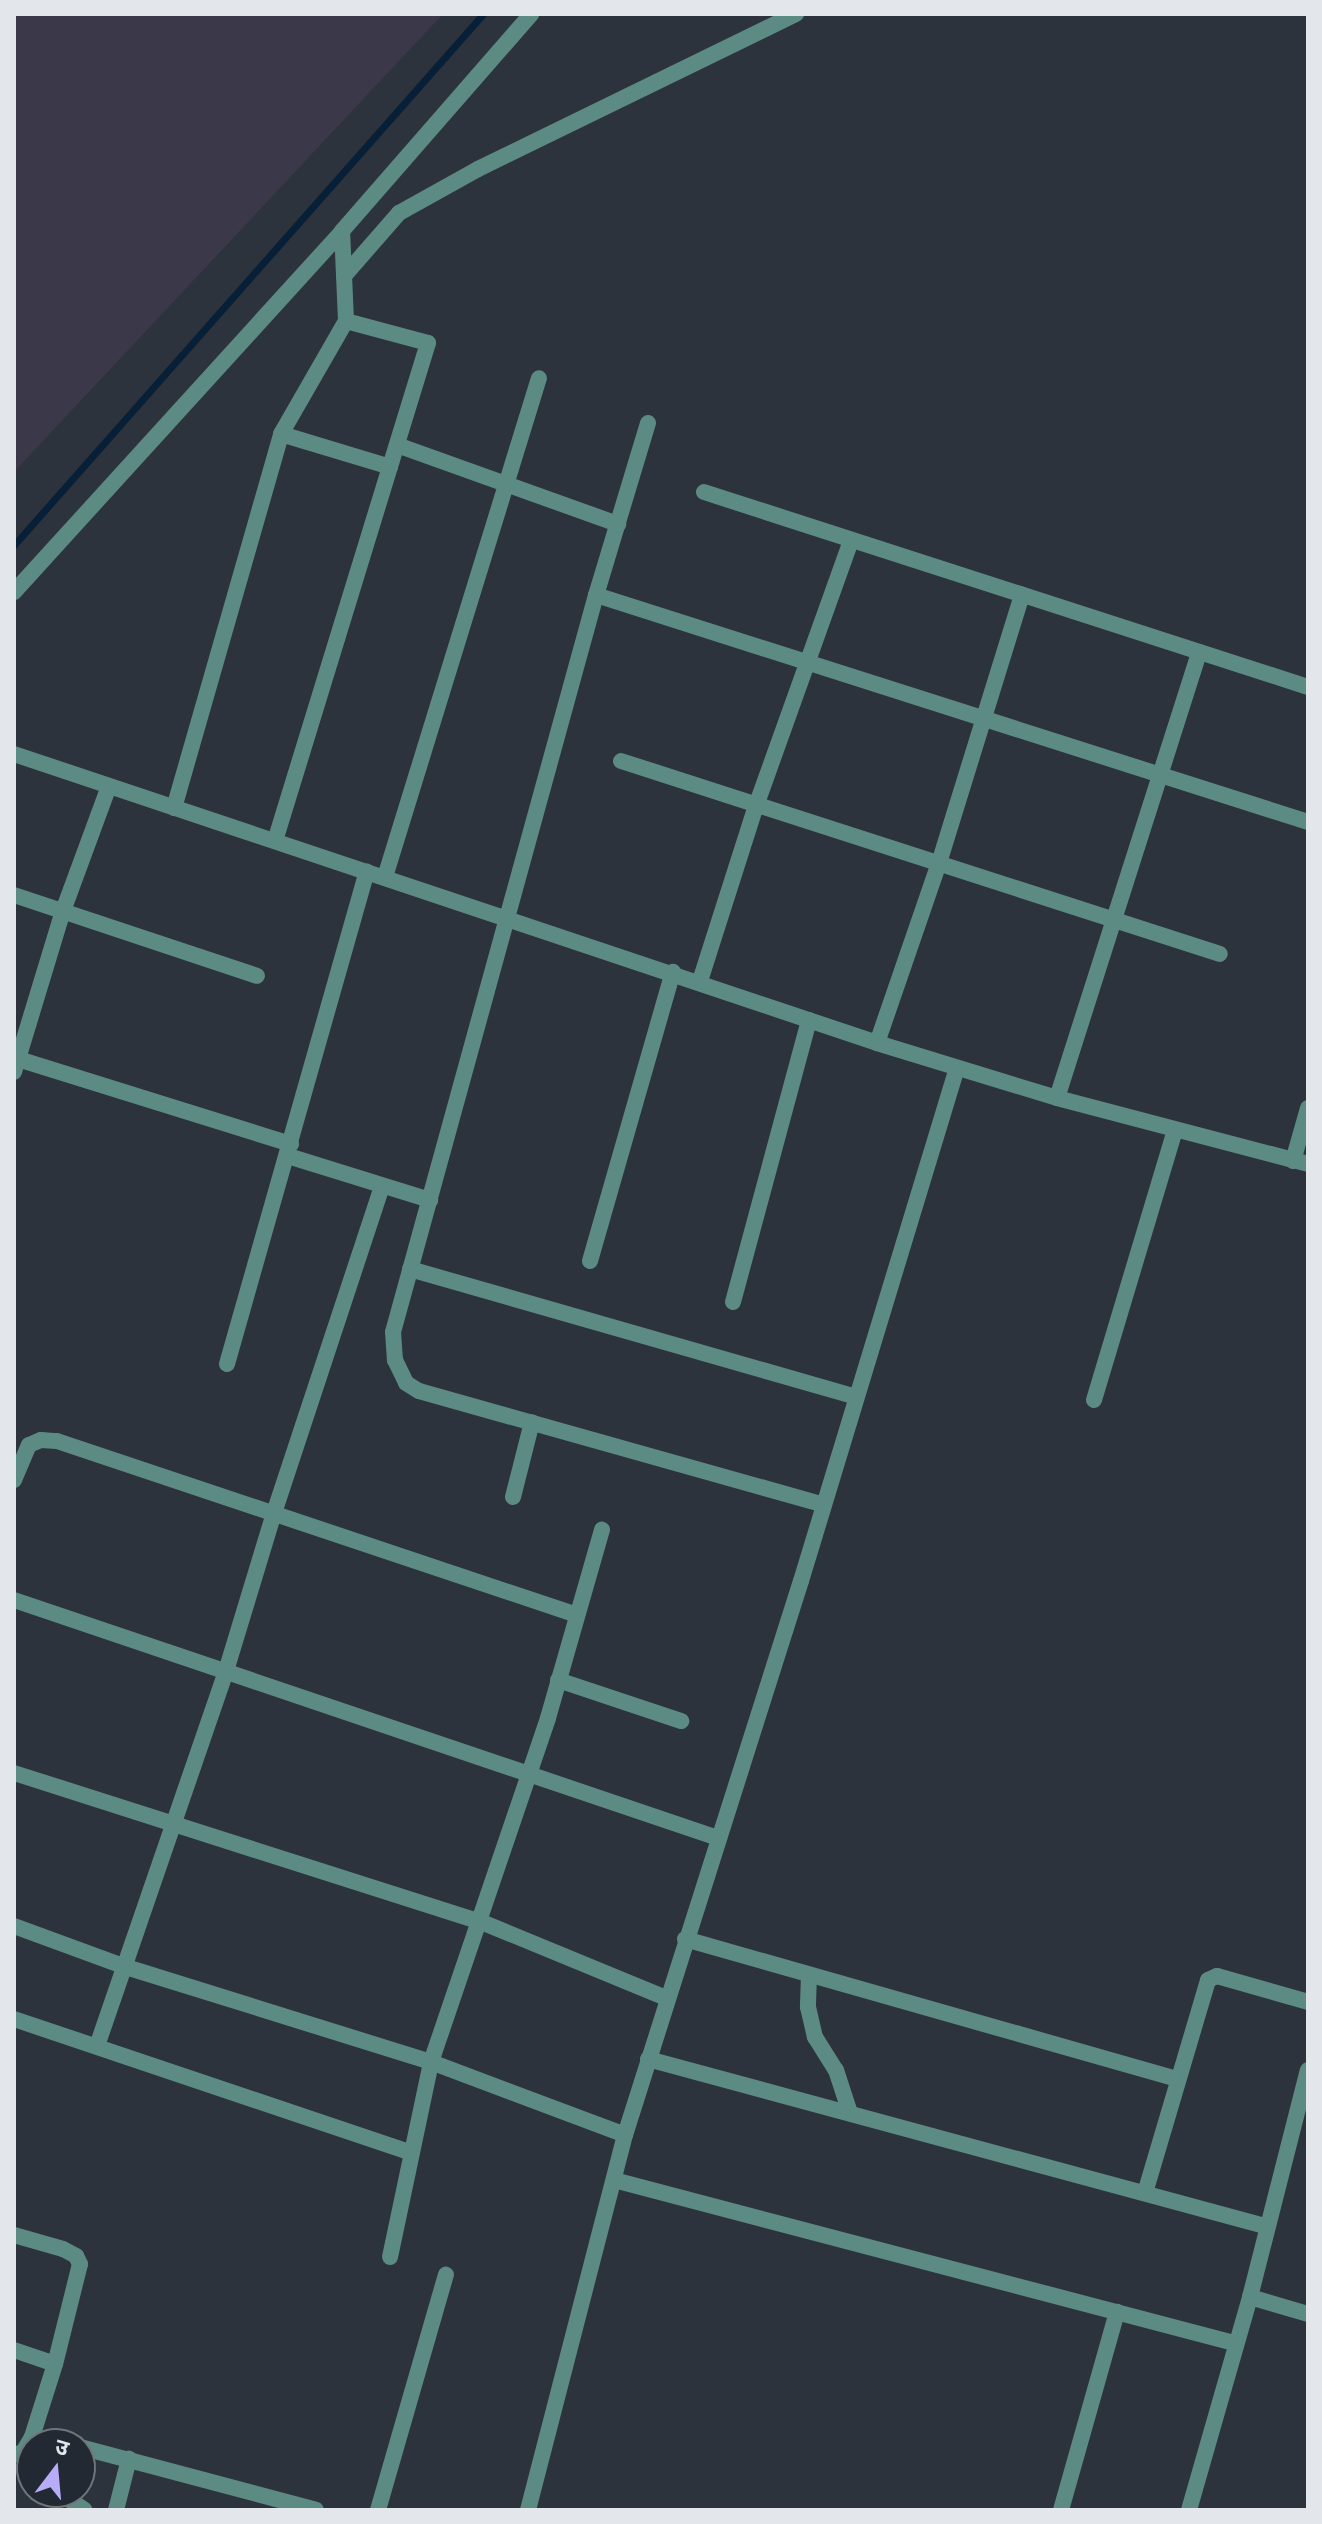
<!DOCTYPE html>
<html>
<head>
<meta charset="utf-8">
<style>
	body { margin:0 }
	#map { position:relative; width:1322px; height:2524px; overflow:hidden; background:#2d333c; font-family:Manrope,"Noto Sans Devanagari",sans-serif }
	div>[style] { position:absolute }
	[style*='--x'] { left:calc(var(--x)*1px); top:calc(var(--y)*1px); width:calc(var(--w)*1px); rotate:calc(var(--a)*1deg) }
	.industrial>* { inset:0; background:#3a3849 }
	.stream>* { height:7px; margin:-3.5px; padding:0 3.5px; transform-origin:3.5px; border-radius:3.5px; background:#072037 }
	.street>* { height:16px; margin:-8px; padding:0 8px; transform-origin:8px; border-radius:8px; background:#5c8b84 }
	span { translate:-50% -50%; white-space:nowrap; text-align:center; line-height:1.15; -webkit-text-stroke:8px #232932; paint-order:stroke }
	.frame { position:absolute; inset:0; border:16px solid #e3e7ec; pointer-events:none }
	.north { position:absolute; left:16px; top:2428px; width:80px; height:80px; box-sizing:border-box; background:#232932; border:2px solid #70757c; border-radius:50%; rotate:16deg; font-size:22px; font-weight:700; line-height:32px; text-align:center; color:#e3e7ec }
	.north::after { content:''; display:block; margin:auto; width:28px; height:36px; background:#b6acf8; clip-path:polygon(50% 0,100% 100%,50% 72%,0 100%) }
</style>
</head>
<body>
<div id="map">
	<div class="industrial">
		<div style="clip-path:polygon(14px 14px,443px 14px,14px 472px)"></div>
	</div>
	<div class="stream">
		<div style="--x:14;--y:545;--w:708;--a:-48.55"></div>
	</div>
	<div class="street">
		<div style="--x:344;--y:276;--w:84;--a:-48.9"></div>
		<div style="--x:399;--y:213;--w:90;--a:-29.1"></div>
		<div style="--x:478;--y:169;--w:354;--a:-26"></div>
		<div style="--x:648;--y:423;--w:180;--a:106.8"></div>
		<div style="--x:596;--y:595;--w:764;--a:105.4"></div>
		<div style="--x:393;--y:1332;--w:28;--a:86"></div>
		<div style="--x:395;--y:1360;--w:25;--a:64"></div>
		<div style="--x:406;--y:1383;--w:15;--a:32"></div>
		<div style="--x:419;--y:1391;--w:419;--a:15.7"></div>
		<div style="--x:281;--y:434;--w:114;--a:16.8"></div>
		<div style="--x:397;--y:445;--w:235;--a:19.7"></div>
		<div style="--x:704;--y:492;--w:635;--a:17.89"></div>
		<div style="--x:14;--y:592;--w:488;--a:-47.7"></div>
		<div style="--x:342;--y:231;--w:288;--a:-48.9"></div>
		<div style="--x:596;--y:595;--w:747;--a:17.68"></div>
		<div style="--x:14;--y:754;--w:910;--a:18.51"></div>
		<div style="--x:877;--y:1043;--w:188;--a:17"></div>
		<div style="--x:1057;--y:1098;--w:260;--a:14.7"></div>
		<div style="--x:621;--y:761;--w:629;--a:17.86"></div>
		<div style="--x:174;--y:808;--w:389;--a:-74"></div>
		<div style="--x:281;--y:434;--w:130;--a:-60.1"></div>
		<div style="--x:346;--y:321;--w:90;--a:-92.5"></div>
		<div style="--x:275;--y:841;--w:521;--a:-72.92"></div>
		<div style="--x:428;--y:343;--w:85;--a:-165"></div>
		<div style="--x:385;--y:877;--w:522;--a:-72.85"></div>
		<div style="--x:14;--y:895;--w:256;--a:18.4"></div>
		<div style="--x:700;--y:981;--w:184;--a:-72.3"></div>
		<div style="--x:756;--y:806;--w:282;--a:-70.3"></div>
		<div style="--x:877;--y:1043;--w:190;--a:-71"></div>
		<div style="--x:939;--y:863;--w:281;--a:-72.8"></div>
		<div style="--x:18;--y:1059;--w:286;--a:17.3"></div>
		<div style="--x:14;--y:1072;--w:168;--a:-73.1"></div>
		<div style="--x:63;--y:911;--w:133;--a:-69.8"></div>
		<div style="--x:1057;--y:1098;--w:468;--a:-72.3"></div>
		<div style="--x:288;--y:1156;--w:149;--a:17.2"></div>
		<div style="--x:1293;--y:1161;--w:55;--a:-74.2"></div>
		<div style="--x:590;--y:1261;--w:301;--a:-74"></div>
		<div style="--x:410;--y:1269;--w:464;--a:16"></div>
		<div style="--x:733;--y:1302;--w:292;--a:-74.9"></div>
		<div style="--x:227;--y:1364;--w:512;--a:-74.15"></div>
		<div style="--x:1094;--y:1400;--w:282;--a:-73.3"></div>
		<div style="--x:14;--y:1480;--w:38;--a:-67"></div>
		<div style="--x:29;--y:1445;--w:13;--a:-23"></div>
		<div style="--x:41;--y:1440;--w:16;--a:4"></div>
		<div style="--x:57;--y:1441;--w:548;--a:18.5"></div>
		<div style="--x:513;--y:1497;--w:77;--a:-75.8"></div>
		<div style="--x:14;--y:1600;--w:743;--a:18.68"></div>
		<div style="--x:558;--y:1680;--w:130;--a:18.4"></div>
		<div style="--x:14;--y:1773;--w:488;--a:17.7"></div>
		<div style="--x:479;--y:1921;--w:202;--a:22.4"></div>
		<div style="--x:14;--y:1926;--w:119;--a:20.1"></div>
		<div style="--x:126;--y:1967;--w:319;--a:17.3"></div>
		<div style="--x:431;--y:2062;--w:207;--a:20.6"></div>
		<div style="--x:685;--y:1939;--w:512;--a:15.88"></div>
		<div style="--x:809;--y:1975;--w:32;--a:92"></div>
		<div style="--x:808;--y:2007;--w:31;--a:77"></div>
		<div style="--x:815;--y:2037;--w:39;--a:58"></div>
		<div style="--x:836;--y:2070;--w:45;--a:72"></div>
		<div style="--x:14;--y:2019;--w:418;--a:18.6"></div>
		<div style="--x:97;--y:2046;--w:397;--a:-71"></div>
		<div style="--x:226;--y:1671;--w:162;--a:-73.1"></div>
		<div style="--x:273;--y:1516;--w:347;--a:-71.7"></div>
		<div style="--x:648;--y:2059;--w:639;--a:15.15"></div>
		<div style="--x:614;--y:2180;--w:641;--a:14.73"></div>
		<div style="--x:1145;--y:2193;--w:222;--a:-73.5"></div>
		<div style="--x:1208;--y:1980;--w:10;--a:-24"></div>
		<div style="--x:1217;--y:1976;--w:95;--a:15.9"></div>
		<div style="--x:14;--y:2235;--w:51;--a:15.9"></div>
		<div style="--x:63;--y:2249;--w:15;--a:28"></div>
		<div style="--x:76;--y:2256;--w:9;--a:63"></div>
		<div style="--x:80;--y:2264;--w:103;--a:104"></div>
		<div style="--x:390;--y:2257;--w:199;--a:-78.1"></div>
		<div style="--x:431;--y:2062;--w:363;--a:-71.2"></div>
		<div style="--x:548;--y:1718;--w:196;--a:-74"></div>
		<div style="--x:1250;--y:2297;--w:60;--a:16.3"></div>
		<div style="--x:14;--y:2350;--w:43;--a:18.9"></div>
		<div style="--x:55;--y:2364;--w:77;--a:107.5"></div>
		<div style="--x:32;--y:2437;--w:33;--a:12"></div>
		<div style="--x:80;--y:2447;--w:244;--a:14.9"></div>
		<div style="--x:14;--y:2455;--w:9;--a:-18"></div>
		<div style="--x:23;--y:2452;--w:17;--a:-59"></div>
		<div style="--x:58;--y:2492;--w:32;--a:34"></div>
		<div style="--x:116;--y:2510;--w:53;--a:-75.7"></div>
		<div style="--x:378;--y:2510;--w:245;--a:-73.9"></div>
		<div style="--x:528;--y:2510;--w:387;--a:-75.5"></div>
		<div style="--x:625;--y:2135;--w:581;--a:-72.38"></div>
		<div style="--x:801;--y:1581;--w:536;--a:-73.09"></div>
		<div style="--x:1061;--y:2510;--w:206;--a:-74.2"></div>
		<div style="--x:1189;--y:2510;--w:222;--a:-74"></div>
		<div style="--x:1250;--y:2297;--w:234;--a:-75.7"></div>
	</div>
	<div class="frame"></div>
	<div class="north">उ</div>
</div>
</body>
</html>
